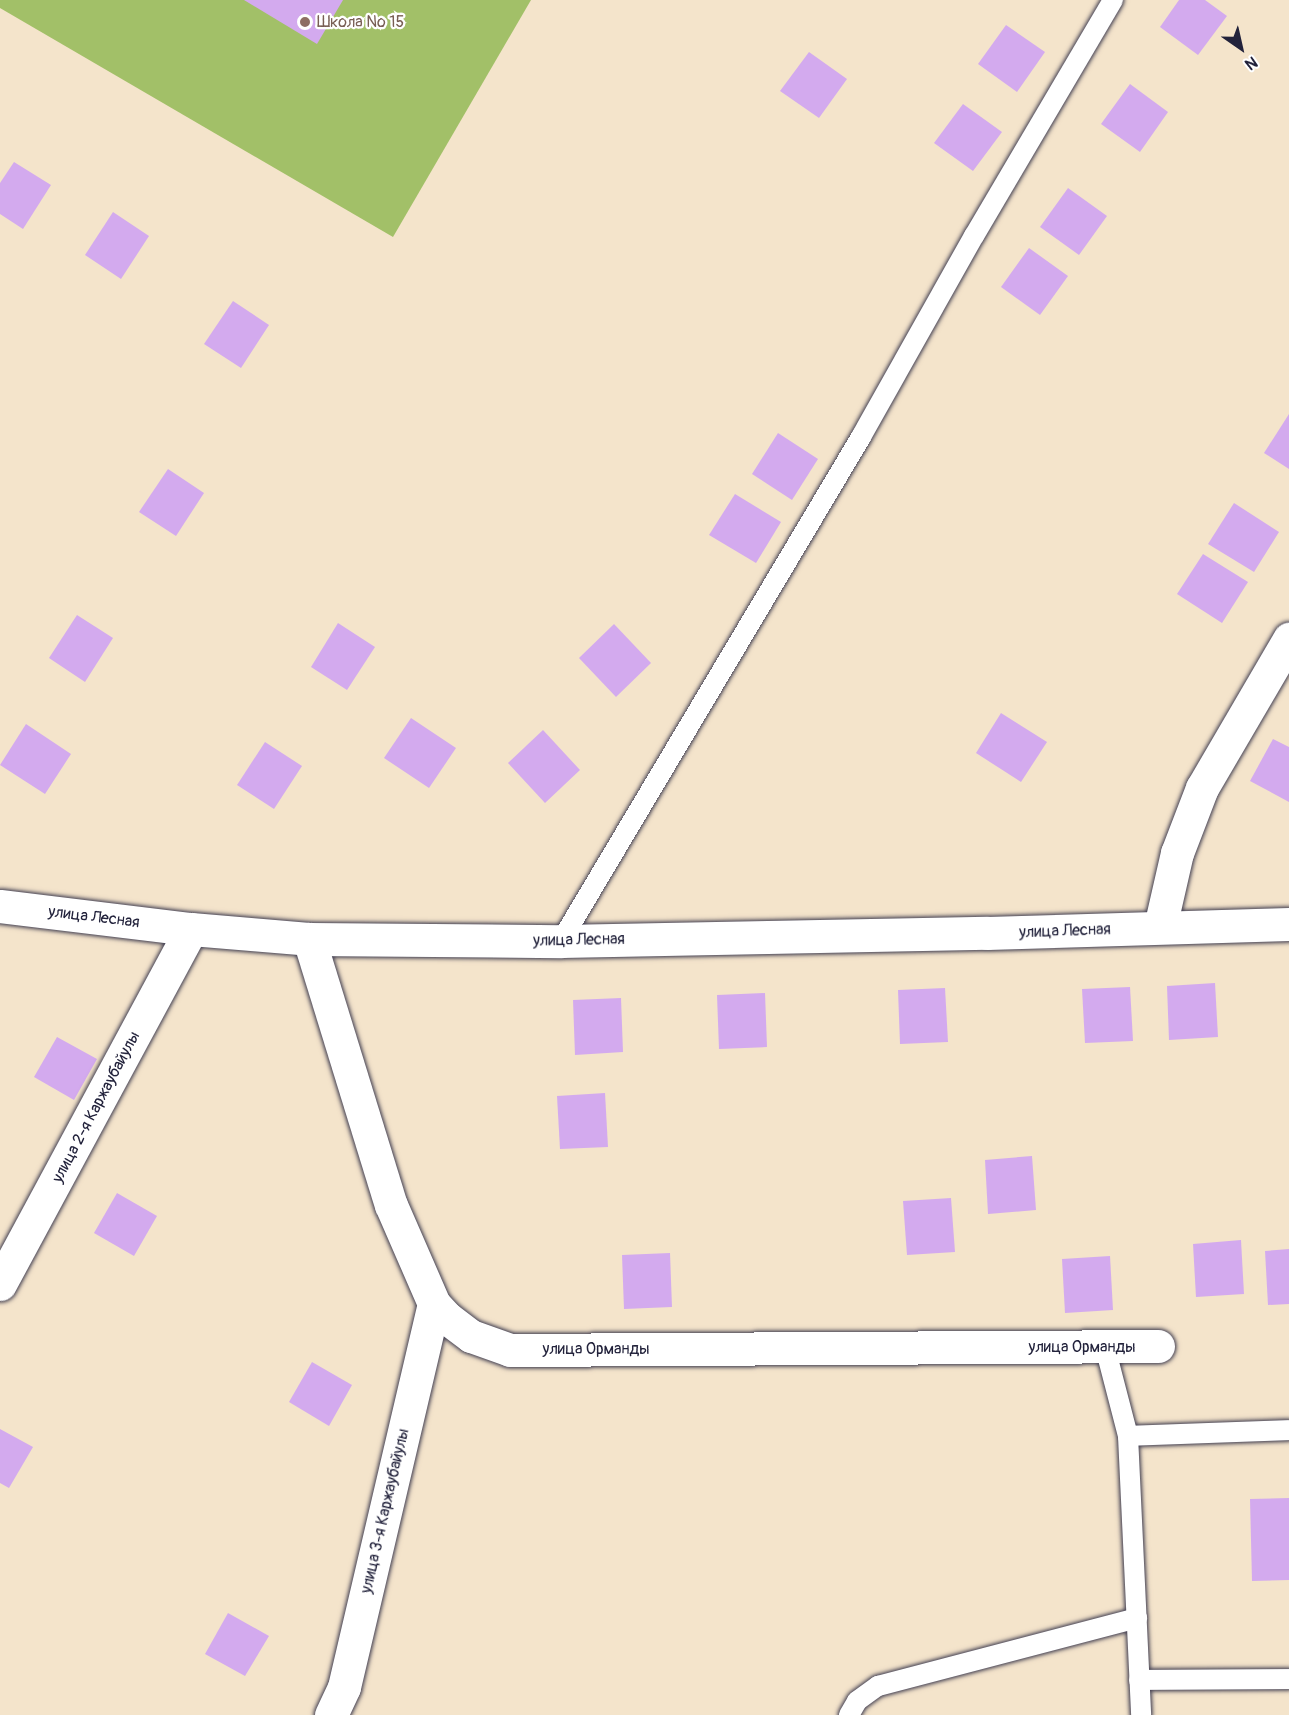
<!DOCTYPE html>
<html>
<head>
<meta charset="utf-8">
<style>
	body { margin:0 }
	#map { position:relative; width:1289px; height:1715px; overflow:hidden; background:#f4e4cb; font-family:Pangolin,sans-serif }
	div>[style] { position:absolute }
	[style*='--x'] { left:calc(var(--x)*1px); top:calc(var(--y)*1px); width:calc(var(--w)*1px); rotate:calc(var(--a)*1deg) }
	.green>* { inset:0; background:#a2c068 }
	.building>* { inset:0; background:#d3aaee }
	.roads { filter:drop-shadow(0 0 2px #423f51) drop-shadow(0 0 2px #423f51) }
	.service>* { height:20px; margin:-10px; padding:0 10px; transform-origin:10px; border-radius:10px; background:#fff }
	.minor>* { height:33px; margin:-16.5px; padding:0 16.5px; transform-origin:16.5px; border-radius:16.5px; background:#fff }
	.dots>* { width:16px; height:16px; translate:-50% -50%; box-sizing:border-box; border:3px solid #fff; border-radius:50% }
	span { translate:-50% -50%; white-space:nowrap; text-align:center; line-height:1.15; -webkit-text-stroke:4.5px #fff; paint-order:stroke }
	.education-label { font-size:16px; color:#785e54 }
	.left { translate:0 -50%; text-align:left }
	.street-label { font-size:16px; color:#22223b }
	.north { position:absolute; left:1211px; top:18px; width:60px; height:60px; -webkit-text-stroke:4px #fff; paint-order:stroke; rotate:146deg; font-size:16px; font-weight:700; line-height:24px; text-align:center; color:#22223b }
	.north::after { content:''; display:block; margin:auto; width:21px; height:27px; background:#22223b; clip-path:polygon(50% 0,100% 100%,50% 72%,0 100%) }
</style>
</head>
<body>
<div id="map">
	<div class="green">
		<div style="clip-path:polygon(0 0,531px 0,393px 237px,0 8px)"></div>
	</div>
	<div class="building">
		<div style="clip-path:polygon(244px 0,343px 0,317px 44px)"></div>
		<div style="clip-path:polygon(1179px 0,1205px 0,1227px 16px,1198px 55px,1160px 27px)"></div>
		<div style="clip-path:polygon(1006px 25px,1045px 52px,1017px 92px,978px 64px)"></div>
		<div style="clip-path:polygon(809px 52px,847px 79px,819px 118px,780px 91px)"></div>
		<div style="clip-path:polygon(1130px 84px,1168px 112px,1140px 152px,1101px 124px)"></div>
		<div style="clip-path:polygon(963px 104px,1002px 132px,973px 171px,934px 143px)"></div>
		<div style="clip-path:polygon(14px 162px,51px 185px,23px 229px,0 214px,0 183px)"></div>
		<div style="clip-path:polygon(1068px 188px,1107px 216px,1079px 255px,1040px 227px)"></div>
		<div style="clip-path:polygon(113px 212px,149px 236px,121px 279px,85px 255px)"></div>
		<div style="clip-path:polygon(1029px 248px,1068px 276px,1040px 315px,1001px 287px)"></div>
		<div style="clip-path:polygon(233px 301px,269px 325px,241px 368px,204px 344px)"></div>
		<div style="clip-path:polygon(1289px 414px,1289px 469px,1264px 453px)"></div>
		<div style="clip-path:polygon(778px 433px,818px 459px,792px 500px,752px 474px)"></div>
		<div style="clip-path:polygon(168px 469px,204px 493px,176px 536px,139px 512px)"></div>
		<div style="clip-path:polygon(735px 494px,781px 522px,756px 563px,709px 535px)"></div>
		<div style="clip-path:polygon(1234px 503px,1279px 532px,1254px 572px,1208px 544px)"></div>
		<div style="clip-path:polygon(1203px 554px,1248px 582px,1222px 623px,1177px 594px)"></div>
		<div style="clip-path:polygon(77px 615px,113px 638px,85px 682px,49px 658px)"></div>
		<div style="clip-path:polygon(338px 623px,375px 647px,347px 690px,311px 667px)"></div>
		<div style="clip-path:polygon(614px 624px,651px 663px,616px 697px,579px 658px)"></div>
		<div style="clip-path:polygon(1001px 713px,1047px 742px,1021px 782px,976px 753px)"></div>
		<div style="clip-path:polygon(411px 718px,456px 748px,429px 788px,384px 758px)"></div>
		<div style="clip-path:polygon(26px 724px,71px 754px,45px 794px,0 765px)"></div>
		<div style="clip-path:polygon(543px 730px,580px 770px,545px 803px,508px 763px)"></div>
		<div style="clip-path:polygon(1273px 739px,1289px 747px,1289px 802px,1250px 781px)"></div>
		<div style="clip-path:polygon(265px 742px,302px 766px,274px 809px,237px 785px)"></div>
		<div style="clip-path:polygon(1215px 983px,1218px 1037px,1169px 1040px,1167px 986px)"></div>
		<div style="clip-path:polygon(1130px 987px,1133px 1041px,1085px 1043px,1082px 989px)"></div>
		<div style="clip-path:polygon(945px 988px,948px 1042px,900px 1044px,898px 990px)"></div>
		<div style="clip-path:polygon(765px 993px,767px 1047px,719px 1049px,717px 995px)"></div>
		<div style="clip-path:polygon(621px 998px,623px 1052px,575px 1055px,573px 1000px)"></div>
		<div style="clip-path:polygon(57px 1037px,97px 1059px,74px 1100px,34px 1077px)"></div>
		<div style="clip-path:polygon(605px 1093px,608px 1147px,560px 1149px,557px 1096px)"></div>
		<div style="clip-path:polygon(1032px 1156px,1036px 1210px,988px 1214px,985px 1160px)"></div>
		<div style="clip-path:polygon(117px 1193px,157px 1216px,134px 1256px,94px 1233px)"></div>
		<div style="clip-path:polygon(951px 1198px,955px 1252px,907px 1255px,903px 1201px)"></div>
		<div style="clip-path:polygon(1241px 1240px,1244px 1294px,1196px 1297px,1193px 1244px)"></div>
		<div style="clip-path:polygon(1289px 1249px,1289px 1304px,1268px 1305px,1265px 1251px)"></div>
		<div style="clip-path:polygon(670px 1253px,672px 1307px,624px 1309px,622px 1255px)"></div>
		<div style="clip-path:polygon(1110px 1256px,1113px 1310px,1065px 1313px,1062px 1259px)"></div>
		<div style="clip-path:polygon(312px 1362px,352px 1385px,329px 1426px,289px 1402px)"></div>
		<div style="clip-path:polygon(0 1429px,33px 1447px,9px 1488px,0 1483px)"></div>
		<div style="clip-path:polygon(1289px 1498px,1289px 1580px,1252px 1581px,1250px 1499px)"></div>
		<div style="clip-path:polygon(228px 1613px,269px 1636px,245px 1676px,205px 1654px)"></div>
	</div>
	<div class="roads">
		<div class="service">
			<div style="--x:561;--y:941;--w:587;--a:-59.24"></div>
			<div style="--x:861;--y:437;--w:231;--a:-60.7"></div>
			<div style="--x:974;--y:236;--w:274;--a:-59.5"></div>
			<div style="--x:1105;--y:1347;--w:92;--a:75.5"></div>
			<div style="--x:1128;--y:1436;--w:279;--a:87.3"></div>
			<div style="--x:1128;--y:1436;--w:161;--a:-2.1"></div>
			<div style="--x:1139;--y:1680;--w:150;--a:-0.4"></div>
			<div style="--x:849;--y:1715;--w:16;--a:-60"></div>
			<div style="--x:857;--y:1701;--w:26;--a:-36"></div>
			<div style="--x:878;--y:1686;--w:268;--a:-14.7"></div>
		</div>
		<div class="minor">
			<div style="--x:0;--y:906;--w:192;--a:6.9"></div>
			<div style="--x:191;--y:929;--w:118;--a:4.8"></div>
			<div style="--x:309;--y:939;--w:252;--a:0.5"></div>
			<div style="--x:561;--y:941;--w:426;--a:-1.1"></div>
			<div style="--x:987;--y:933;--w:302;--a:-1.7"></div>
			<div style="--x:1160;--y:927;--w:76;--a:-77.1"></div>
			<div style="--x:1177;--y:853;--w:70;--a:-69"></div>
			<div style="--x:1202;--y:788;--w:173;--a:-59.7"></div>
			<div style="--x:309;--y:939;--w:278;--a:72.9"></div>
			<div style="--x:391;--y:1205;--w:108;--a:66.5"></div>
			<div style="--x:434;--y:1304;--w:19;--a:47"></div>
			<div style="--x:447;--y:1318;--w:30;--a:37"></div>
			<div style="--x:471;--y:1336;--w:41;--a:19.7"></div>
			<div style="--x:510;--y:1350;--w:648;--a:-0.35"></div>
			<div style="--x:0;--y:1284;--w:403;--a:-61.7"></div>
			<div style="--x:331;--y:1715;--w:31;--a:-65"></div>
			<div style="--x:344;--y:1687;--w:393;--a:-76.8"></div>
		</div>
	</div>
	<div class="dots">
		<div style="left:305px;top:22px;background:#8d6e63"></div>
	</div>
	<div class="education-label">
		<span class="left" style="left:317px;top:22px">Школа № 15</span>
	</div>
	<div class="street-label">
		<span style="left:94px;top:917px;rotate:7deg">улица Лесная</span>
		<span style="left:1065px;top:931px;rotate:-2deg">улица Лесная</span>
		<span style="left:579px;top:940px;rotate:-1deg">улица Лесная</span>
		<span style="left:96px;top:1107px;rotate:-62deg">улица 2-я Каржаубайулы</span>
		<span style="left:1082px;top:1347px">улица Орманды</span>
		<span style="left:596px;top:1349px">улица Орманды</span>
		<span style="left:385px;top:1511px;rotate:-77deg">улица 3-я Каржаубайулы</span>
	</div>
	<div class="north">N</div>
</div>
</body>
</html>
